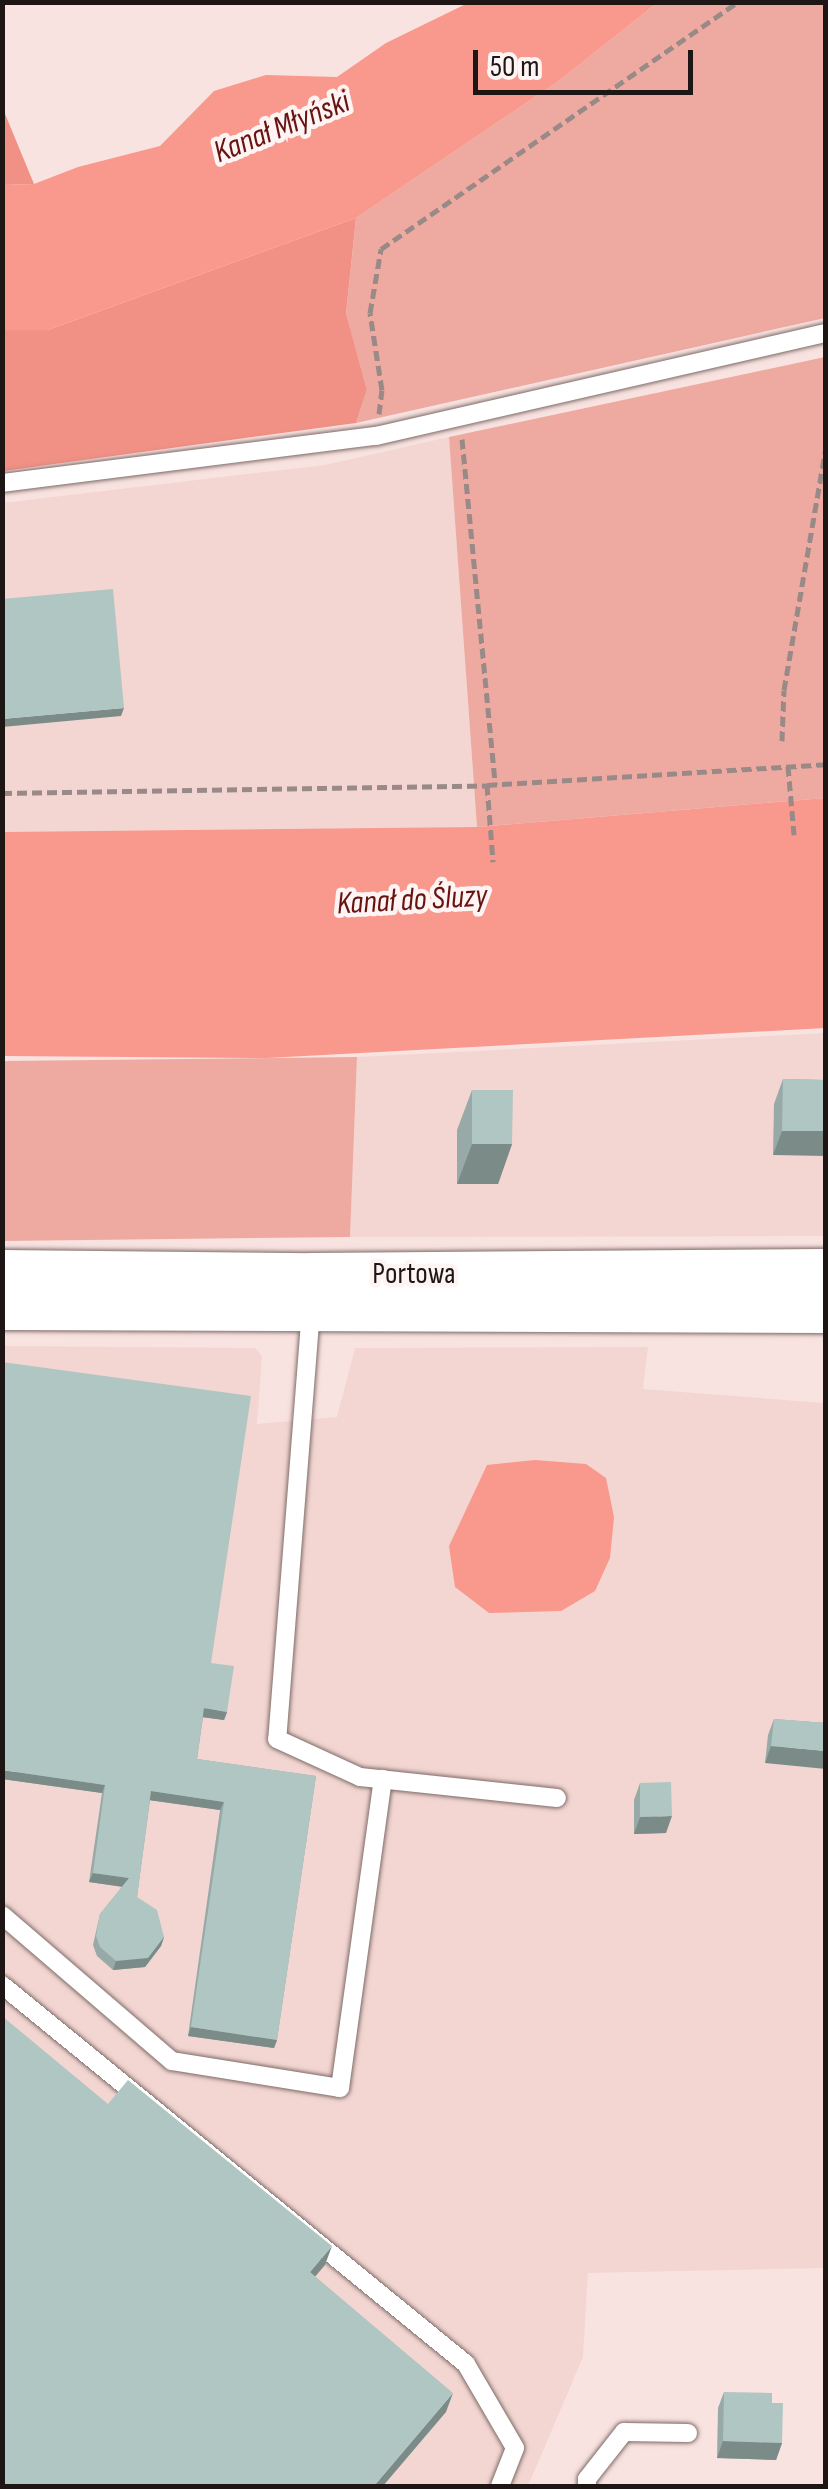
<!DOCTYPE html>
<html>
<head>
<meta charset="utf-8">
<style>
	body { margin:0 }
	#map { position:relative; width:828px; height:2489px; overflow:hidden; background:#f9e3e0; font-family:"Sofia Sans Condensed",sans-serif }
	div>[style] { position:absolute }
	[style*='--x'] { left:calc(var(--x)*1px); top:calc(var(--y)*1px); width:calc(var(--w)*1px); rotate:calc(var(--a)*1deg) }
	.built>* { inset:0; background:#f3d6d1 }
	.green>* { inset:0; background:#eea9a1 }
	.forest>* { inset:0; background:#f19085 }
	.water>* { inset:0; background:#f9988d }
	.path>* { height:5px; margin-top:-2.5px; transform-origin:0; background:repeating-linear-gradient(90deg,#998a88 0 10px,transparent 0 15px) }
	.roads { filter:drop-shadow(0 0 2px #7e6b69) drop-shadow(0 0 2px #7e6b69) }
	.service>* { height:18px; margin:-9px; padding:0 9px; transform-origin:9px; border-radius:9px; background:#fff }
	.tertiary>* { height:42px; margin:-21px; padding:0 21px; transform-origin:21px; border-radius:21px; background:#fff }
	.wall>* { inset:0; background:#97aaa7 }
	.shaded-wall>* { inset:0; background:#7b8b88 }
	.building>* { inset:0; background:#b0c6c2 }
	span { translate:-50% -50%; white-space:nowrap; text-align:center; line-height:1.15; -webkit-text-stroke:9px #fdf4f3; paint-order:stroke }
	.street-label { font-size:30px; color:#1d1615 }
	.water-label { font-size:32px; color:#691311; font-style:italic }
	.frame { position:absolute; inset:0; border:5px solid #1d1615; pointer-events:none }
	.scale { position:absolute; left:473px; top:50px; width:220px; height:45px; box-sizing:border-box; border:5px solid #1d1615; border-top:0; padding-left:12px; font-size:30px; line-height:35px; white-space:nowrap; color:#1d1615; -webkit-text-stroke:8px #fdf4f3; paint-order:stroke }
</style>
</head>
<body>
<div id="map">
	<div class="built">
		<div style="clip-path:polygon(449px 437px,477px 827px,3px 832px,2px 503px,325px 465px)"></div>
		<div style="clip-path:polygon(825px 1033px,825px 1236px,350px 1237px,357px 1057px)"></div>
		<div style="clip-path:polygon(3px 1346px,255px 1348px,262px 1356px,257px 1424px,337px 1417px,355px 1348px,648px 1347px,643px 1389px,825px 1403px,825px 2268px,588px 2273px,583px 2357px,528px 2486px,2px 2486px)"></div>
	</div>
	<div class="green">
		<div style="clip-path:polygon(657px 3px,825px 3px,825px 318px,356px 423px,367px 390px,346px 315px,356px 218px,560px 80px)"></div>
		<div style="clip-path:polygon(825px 357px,825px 798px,477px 827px,449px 437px)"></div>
		<div style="clip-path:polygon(357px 1057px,350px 1237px,3px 1241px,3px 1061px)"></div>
	</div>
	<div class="forest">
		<div style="clip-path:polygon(3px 109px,34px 184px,3px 185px)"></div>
		<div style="clip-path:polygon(356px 218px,346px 314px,367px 390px,356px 423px,3px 471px,2px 330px,48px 330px)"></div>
	</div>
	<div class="water">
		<div style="clip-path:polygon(470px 2px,657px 3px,560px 80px,356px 218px,48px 330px,3px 330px,3px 185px,34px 184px,78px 167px,160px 146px,214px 91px,266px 75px,337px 77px,386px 43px)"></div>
		<div style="clip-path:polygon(825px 798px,825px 1028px,267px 1058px,3px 1056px,3px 832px,477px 827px)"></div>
		<div style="clip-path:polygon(535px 1460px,586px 1464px,606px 1478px,614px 1517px,610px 1558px,595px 1591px,561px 1611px,489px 1613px,455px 1587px,449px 1546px,487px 1465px)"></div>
	</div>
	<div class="path">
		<div style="--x:379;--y:414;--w:24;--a:-83"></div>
		<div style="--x:382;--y:390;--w:78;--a:-98.9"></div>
		<div style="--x:370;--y:313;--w:65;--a:-80.2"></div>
		<div style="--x:381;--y:249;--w:434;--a:-34.7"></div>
		<div style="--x:462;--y:439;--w:347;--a:84.5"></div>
		<div style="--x:782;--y:741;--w:51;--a:-87.8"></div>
		<div style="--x:784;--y:690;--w:247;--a:-80.2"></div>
		<div style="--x:788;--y:766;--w:69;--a:85"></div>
		<div style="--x:487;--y:785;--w:77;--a:85.5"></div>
		<div style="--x:2;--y:793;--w:485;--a:-0.9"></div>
		<div style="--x:487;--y:785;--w:340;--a:-3.5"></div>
	</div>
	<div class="roads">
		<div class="service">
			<div style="--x:2;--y:483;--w:377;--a:-7.2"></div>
			<div style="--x:376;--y:436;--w:462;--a:-12.9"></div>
			<div style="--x:311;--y:1310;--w:430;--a:94.5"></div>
			<div style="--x:277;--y:1739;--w:91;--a:24.6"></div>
			<div style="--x:360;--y:1777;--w:198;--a:6.1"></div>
			<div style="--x:2;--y:1915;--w:224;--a:40.7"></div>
			<div style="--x:172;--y:2061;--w:170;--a:9.1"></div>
			<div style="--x:340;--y:2088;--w:312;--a:-82.1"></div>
			<div style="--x:2;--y:1985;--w:599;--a:39.24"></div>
			<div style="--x:466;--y:2364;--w:97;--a:59.7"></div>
			<div style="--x:515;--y:2448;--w:41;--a:111.5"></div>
			<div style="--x:587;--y:2486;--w:7;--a:-90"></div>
			<div style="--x:587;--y:2479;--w:60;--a:-51.8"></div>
			<div style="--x:624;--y:2432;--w:64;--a:0.9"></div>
		</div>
		<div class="tertiary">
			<div style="--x:2;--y:1271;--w:310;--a:0.6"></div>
			<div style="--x:312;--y:1274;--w:514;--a:-0.45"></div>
			<div style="--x:2;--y:1309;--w:824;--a:0.21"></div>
		</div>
	</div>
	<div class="wall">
		<div style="clip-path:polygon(783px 1079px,826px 1080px,773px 1155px,774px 1104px)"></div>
		<div style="clip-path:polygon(472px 1090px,512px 1144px,498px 1184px,457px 1184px,457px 1130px)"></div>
		<div style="clip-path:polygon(211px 1663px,227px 1712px,224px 1720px,203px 1717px,197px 1759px,316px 1776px,277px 2040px,274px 2048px,188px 2036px,220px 1810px,150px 1800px,137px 1897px,164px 1937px,161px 1946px,145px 1967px,113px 1970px,97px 1956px,93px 1945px,100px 1914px,122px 1887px,89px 1882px,102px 1793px,2px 1779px)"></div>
		<div style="clip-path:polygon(774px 1719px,826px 1723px,765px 1763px,768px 1735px)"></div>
		<div style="clip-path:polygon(640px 1783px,666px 1833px,634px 1834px,634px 1800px)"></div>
		<div style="clip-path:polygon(724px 2392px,772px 2403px,782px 2443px,776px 2460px,717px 2458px,718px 2408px)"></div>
	</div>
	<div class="shaded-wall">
		<div style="clip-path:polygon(124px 708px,121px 716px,2px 727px,2px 719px)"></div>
		<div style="clip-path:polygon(782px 1131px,826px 1131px,826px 1156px,773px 1155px)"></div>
		<div style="clip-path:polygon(472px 1144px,512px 1144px,498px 1184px,457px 1184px)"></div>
		<div style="clip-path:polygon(204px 1708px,227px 1712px,224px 1720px,201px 1717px)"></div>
		<div style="clip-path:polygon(771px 1746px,826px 1751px,826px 1769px,765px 1763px)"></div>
		<div style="clip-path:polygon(2px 1770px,105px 1785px,102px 1793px,2px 1779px)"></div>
		<div style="clip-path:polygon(151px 1791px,224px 1802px,220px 1810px,148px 1800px)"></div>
		<div style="clip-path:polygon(672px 1816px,666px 1833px,634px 1834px,640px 1817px)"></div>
		<div style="clip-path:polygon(93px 1873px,129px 1878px,125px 1887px,89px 1882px)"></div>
		<div style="clip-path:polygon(164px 1937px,161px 1946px,145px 1967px,113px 1970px,116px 1961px)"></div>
		<div style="clip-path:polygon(191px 2027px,277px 2040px,274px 2048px,188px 2036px)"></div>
		<div style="clip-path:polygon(332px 2246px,325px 2265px,303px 2291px,310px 2272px)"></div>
		<div style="clip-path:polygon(453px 2393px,446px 2412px,383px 2486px,374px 2486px)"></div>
		<div style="clip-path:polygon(723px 2441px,782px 2443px,776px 2460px,717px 2458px)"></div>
	</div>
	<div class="building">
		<div style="clip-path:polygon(113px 589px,124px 708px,2px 719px,2px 599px)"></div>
		<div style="clip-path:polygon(783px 1079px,826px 1080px,826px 1131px,782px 1131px)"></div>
		<div style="clip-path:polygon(472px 1090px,513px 1090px,512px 1144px,472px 1144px)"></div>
		<div style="clip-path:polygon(2px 1362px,251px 1396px,211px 1663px,234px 1666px,227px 1712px,204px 1708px,197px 1759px,316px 1776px,277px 2040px,191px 2027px,224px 1802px,151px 1791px,137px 1897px,157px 1910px,164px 1937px,148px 1958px,116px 1961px,100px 1947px,96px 1936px,100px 1914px,129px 1878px,93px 1873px,105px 1785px,2px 1770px)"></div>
		<div style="clip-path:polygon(774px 1719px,826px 1723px,826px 1751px,771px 1746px)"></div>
		<div style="clip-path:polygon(671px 1782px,672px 1816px,640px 1817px,640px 1783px)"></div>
		<div style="clip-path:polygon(2px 2016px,108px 2104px,128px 2080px,306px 2225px,332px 2246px,310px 2272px,453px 2393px,374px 2486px,2px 2486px)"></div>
		<div style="clip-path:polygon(724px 2392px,772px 2393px,772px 2403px,783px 2403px,782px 2443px,723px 2441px)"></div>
	</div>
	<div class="street-label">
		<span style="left:414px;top:1274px">Portowa</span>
	</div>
	<div class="water-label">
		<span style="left:282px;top:128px;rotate:-22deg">Kanał Młyński</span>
		<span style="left:412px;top:901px;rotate:-3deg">Kanał do Śluzy</span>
	</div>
	<div class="frame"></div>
	<div class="scale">50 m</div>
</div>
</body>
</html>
